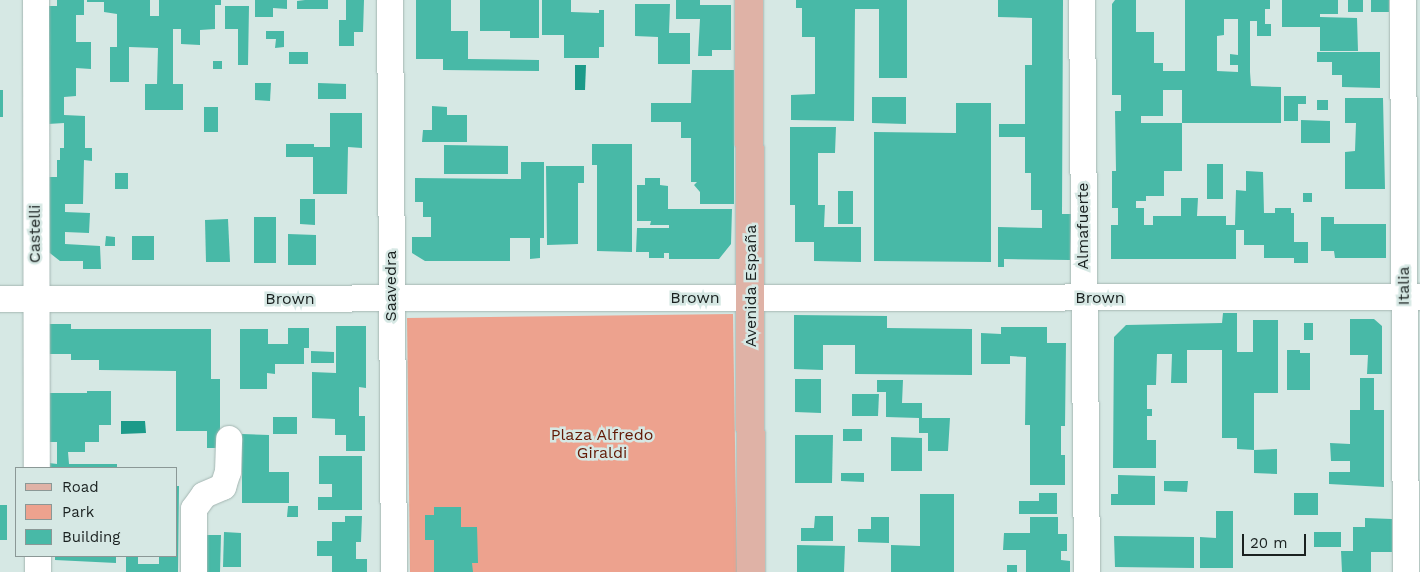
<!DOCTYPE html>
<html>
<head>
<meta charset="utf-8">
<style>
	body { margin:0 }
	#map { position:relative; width:1420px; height:572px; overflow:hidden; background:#d6e8e4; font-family:"Work Sans",sans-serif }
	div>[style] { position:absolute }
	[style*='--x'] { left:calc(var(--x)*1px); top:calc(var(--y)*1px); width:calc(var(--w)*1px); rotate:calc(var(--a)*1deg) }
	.green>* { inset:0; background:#eda28e }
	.water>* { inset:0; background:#1c9a89 }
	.building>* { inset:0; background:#48b9a7 }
	.roads { filter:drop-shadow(0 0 1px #a4b6b2) drop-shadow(0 0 1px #a4b6b2) }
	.minor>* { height:26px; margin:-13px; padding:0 13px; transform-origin:13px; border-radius:13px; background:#fff }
	.major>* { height:28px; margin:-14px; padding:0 14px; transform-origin:14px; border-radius:14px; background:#dfb2a6 }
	span { translate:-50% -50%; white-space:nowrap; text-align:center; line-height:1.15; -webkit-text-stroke:5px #d6e8e4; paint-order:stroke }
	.street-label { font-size:16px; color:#1a2120 }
	.park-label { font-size:16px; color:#621905 }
	.legend { position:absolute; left:15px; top:467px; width:162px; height:90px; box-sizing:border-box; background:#d6e8e4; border:1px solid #8b9896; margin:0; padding:6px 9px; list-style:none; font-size:15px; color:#1a2120 }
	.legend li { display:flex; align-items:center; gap:10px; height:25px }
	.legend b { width:25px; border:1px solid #8b9896 }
	.scale { position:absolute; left:1242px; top:534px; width:64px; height:22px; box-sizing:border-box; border:2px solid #1a2120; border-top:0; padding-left:6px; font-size:15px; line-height:18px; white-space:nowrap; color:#1a2120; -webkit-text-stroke:4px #d6e8e4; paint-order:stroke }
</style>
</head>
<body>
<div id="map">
	<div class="green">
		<div style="clip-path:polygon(733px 314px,737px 572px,410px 572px,407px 318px)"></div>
	</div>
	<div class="water">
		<div style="clip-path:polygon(575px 65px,586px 65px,585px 90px,575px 90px)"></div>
		<div style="clip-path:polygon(121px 421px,145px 421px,146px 433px,121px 434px)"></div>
	</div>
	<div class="building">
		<div style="clip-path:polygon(57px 0,84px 0,84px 15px,76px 15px,76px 42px,91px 42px,91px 69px,76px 68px,76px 96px,64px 97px,64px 115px,85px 116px,85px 148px,92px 148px,92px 161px,84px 160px,83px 204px,65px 204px,65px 212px,90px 213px,89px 233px,65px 232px,65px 244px,100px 246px,101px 269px,83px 269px,83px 261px,60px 261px,46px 250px,44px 177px,57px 177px,57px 160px,60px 160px,60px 148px,64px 148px,64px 123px,48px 124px,49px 6px,57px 6px)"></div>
		<div style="clip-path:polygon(87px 0,150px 0,150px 16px,159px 16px,159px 0,221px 0,221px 5px,215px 5px,215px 29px,200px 30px,200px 45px,181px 44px,181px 29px,173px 29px,173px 84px,183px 84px,183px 110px,145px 110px,145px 84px,157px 84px,158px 48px,129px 47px,129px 82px,110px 82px,110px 47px,117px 47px,117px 14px,104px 12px,104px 2px,87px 2px)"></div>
		<div style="clip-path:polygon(255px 0,287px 0,287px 9px,273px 8px,273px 17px,255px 17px)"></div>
		<div style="clip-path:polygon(305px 0,328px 0,328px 9px,297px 9px,297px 1px)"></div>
		<div style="clip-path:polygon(346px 0,364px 0,363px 32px,354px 32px,354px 46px,339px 46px,339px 20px,346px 20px)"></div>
		<div style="clip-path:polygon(416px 0,451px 0,451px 31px,468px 31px,468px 59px,539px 60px,539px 71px,443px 70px,443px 59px,416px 59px)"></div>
		<div style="clip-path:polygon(480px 0,539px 0,539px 38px,510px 38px,510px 31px,480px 31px)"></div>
		<div style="clip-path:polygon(542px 0,571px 0,571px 12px,599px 13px,599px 10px,604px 10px,604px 47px,599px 47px,599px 58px,564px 58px,564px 35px,542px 35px)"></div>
		<div style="clip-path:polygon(676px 0,700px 0,700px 5px,731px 5px,731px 50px,712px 50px,712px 56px,698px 56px,700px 19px,676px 19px)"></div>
		<div style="clip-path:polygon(796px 0,907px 0,907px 78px,879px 78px,879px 9px,855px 9px,854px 121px,791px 120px,791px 95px,815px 94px,815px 37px,802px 37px,802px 8px,796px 8px)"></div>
		<div style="clip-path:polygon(998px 0,1063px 0,1062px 214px,1071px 214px,1070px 260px,1004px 259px,1004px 267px,998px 267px,998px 227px,1042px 228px,1042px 210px,1031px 210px,1031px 173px,1025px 173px,1025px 137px,999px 137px,999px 124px,1025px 124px,1025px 65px,1032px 65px,1032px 18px,998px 17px)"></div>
		<div style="clip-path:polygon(evenodd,1115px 0,1136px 0,1136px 32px,1154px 32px,1154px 63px,1163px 63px,1163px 71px,1185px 71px,1185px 0,1270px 0,1270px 9px,1265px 9px,1265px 24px,1271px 24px,1271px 36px,1257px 36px,1257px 21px,1250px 21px,1250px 72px,1251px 86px,1281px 87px,1281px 123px,1182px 123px,1182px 171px,1164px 171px,1164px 196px,1146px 196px,1146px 201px,1136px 201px,1136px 208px,1144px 208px,1144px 225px,1153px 225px,1153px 216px,1181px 216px,1181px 198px,1198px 198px,1197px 216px,1226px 216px,1226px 225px,1235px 225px,1236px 190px,1246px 191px,1246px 171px,1263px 172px,1264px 213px,1275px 213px,1275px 208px,1291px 208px,1291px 213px,1294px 213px,1294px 242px,1308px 242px,1308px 263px,1294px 263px,1294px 258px,1264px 258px,1264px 245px,1244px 245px,1244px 230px,1236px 230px,1236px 259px,1111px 259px,1111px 225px,1118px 225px,1118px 208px,1112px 208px,1112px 171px,1116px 171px,1115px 111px,1121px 111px,1121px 95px,1112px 95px,1112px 4px,1115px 0,1224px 19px,1238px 19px,1238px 55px,1230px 54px,1230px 65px,1238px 65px,1238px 72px,1217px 71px,1217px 36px,1224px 35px,1224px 19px,1115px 0,1163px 90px,1182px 90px,1182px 123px,1141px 123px,1141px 116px,1163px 116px,1163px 90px)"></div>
		<div style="clip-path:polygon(1282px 0,1338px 0,1338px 14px,1320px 14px,1320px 17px,1357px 18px,1358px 51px,1320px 51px,1320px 27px,1282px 27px)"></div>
		<div style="clip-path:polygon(1348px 0,1363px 0,1363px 12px,1348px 12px)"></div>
		<div style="clip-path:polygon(1371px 0,1389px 0,1389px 12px,1371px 12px)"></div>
		<div style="clip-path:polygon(635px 4px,670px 4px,669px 33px,690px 33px,690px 64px,658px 64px,658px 37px,635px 36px)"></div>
		<div style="clip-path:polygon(225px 6px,249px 6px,248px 65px,238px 65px,238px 29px,225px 29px)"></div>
		<div style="clip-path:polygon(266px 31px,284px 31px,284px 47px,275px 48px,276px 39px,266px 39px)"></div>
		<div style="clip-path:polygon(289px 52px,308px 52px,308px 64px,289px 64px)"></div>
		<div style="clip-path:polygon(1317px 52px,1380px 52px,1380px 88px,1342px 87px,1342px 75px,1332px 75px,1332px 62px,1317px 62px)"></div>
		<div style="clip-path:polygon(213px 61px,222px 61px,222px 69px,213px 69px)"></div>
		<div style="clip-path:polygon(692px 70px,734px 70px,734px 204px,700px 204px,700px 192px,694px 185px,697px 182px,691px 182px,691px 138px,681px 138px,681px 122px,651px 122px,651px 103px,691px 103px)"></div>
		<div style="clip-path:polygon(255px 83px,271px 83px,270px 101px,255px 100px)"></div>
		<div style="clip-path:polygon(318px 83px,346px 84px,346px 99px,318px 99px)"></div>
		<div style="clip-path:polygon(0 90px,3px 90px,3px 117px,0 117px)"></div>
		<div style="clip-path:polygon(1284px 96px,1306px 96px,1306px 104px,1298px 104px,1298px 121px,1284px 121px)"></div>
		<div style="clip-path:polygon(872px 97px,906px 97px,906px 124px,872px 123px)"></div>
		<div style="clip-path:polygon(1345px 98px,1383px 98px,1385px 189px,1345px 189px,1345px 152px,1355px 151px,1356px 123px,1345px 123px)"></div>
		<div style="clip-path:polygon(1317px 100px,1328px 100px,1328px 110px,1317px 110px)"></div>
		<div style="clip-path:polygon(956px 103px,991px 103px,991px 262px,874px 261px,874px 132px,956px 133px)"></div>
		<div style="clip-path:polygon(432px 106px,447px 107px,447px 115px,467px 115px,467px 142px,422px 142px,423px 130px,432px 130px)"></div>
		<div style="clip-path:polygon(204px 107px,218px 107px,218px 132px,204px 132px)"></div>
		<div style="clip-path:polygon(330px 113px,362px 113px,362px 148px,348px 147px,347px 194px,313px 194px,313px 157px,286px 157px,286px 144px,314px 144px,314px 147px,330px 147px)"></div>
		<div style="clip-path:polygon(1301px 120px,1330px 121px,1330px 143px,1301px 143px)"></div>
		<div style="clip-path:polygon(790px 127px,836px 127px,835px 153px,818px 153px,818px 205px,825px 205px,824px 227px,861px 227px,861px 262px,814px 261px,814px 242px,795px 242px,795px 205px,790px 205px)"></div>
		<div style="clip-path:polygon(592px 144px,632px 144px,632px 252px,597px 251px,597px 165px,592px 165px)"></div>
		<div style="clip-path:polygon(444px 145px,508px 146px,508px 174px,444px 174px)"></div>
		<div style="clip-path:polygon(521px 162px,544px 162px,544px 238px,540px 238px,540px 258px,530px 259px,530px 238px,510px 238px,510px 261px,425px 261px,412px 253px,412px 237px,431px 237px,431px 217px,423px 217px,423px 202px,415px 202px,415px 178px,521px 179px)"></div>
		<div style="clip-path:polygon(1207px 164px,1223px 164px,1223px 199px,1207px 199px)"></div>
		<div style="clip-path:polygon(546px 166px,584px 166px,584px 183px,578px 183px,578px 244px,547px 245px)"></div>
		<div style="clip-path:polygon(115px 173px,128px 173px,128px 189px,115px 189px)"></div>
		<div style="clip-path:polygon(645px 178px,660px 178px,660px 185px,668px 186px,668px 209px,732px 209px,731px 244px,719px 259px,669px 259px,669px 253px,664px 253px,664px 258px,649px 258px,649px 252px,636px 252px,637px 228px,669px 228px,669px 225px,650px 225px,651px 221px,637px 221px,637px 185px,645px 185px)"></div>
		<div style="clip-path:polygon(838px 191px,853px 191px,853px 224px,838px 224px)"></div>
		<div style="clip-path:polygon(1303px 193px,1312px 193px,1312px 202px,1303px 202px)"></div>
		<div style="clip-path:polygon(300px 199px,315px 199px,315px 225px,300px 224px)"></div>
		<div style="clip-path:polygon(254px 217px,276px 217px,276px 263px,254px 263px)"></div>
		<div style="clip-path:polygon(1321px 217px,1334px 217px,1334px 224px,1386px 224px,1386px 258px,1335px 258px,1334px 251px,1321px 251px)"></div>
		<div style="clip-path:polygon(228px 219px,230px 262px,206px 262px,205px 220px)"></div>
		<div style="clip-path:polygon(288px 234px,316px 235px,316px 265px,288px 265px)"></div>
		<div style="clip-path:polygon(106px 236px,115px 237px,115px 246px,105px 246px)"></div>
		<div style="clip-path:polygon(132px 236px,154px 236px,154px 260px,132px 260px)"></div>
		<div style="clip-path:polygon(1223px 313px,1237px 313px,1237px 352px,1253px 352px,1253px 320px,1278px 320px,1278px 393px,1254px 393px,1254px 450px,1237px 449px,1237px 438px,1222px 438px,1222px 350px,1187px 350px,1187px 383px,1171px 383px,1172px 354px,1157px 354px,1156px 385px,1147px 385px,1147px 409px,1152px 409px,1152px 416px,1147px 416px,1147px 440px,1156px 440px,1156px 468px,1113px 468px,1114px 337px,1126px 325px,1222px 323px)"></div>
		<div style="clip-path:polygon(794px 315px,887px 316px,887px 328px,972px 329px,972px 375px,855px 374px,855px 345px,823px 345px,823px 370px,794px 369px)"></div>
		<div style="clip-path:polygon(1350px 319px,1374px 319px,1382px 326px,1382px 374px,1367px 374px,1368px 355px,1350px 355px)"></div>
		<div style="clip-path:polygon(1304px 323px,1313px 323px,1313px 340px,1304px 340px)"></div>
		<div style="clip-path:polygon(48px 324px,71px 324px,71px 329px,211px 329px,211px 379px,220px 379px,220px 448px,207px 448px,207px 431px,176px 431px,176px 371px,99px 370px,99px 360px,71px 360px,71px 354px,48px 354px)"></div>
		<div style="clip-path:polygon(336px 326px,366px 326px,366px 388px,359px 387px,359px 416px,365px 416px,365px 451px,346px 451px,346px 435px,335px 435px,335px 419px,312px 418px,312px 372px,336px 373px)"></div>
		<div style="clip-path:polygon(1001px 327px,1047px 327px,1047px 343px,1066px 343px,1065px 426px,1061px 426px,1061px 455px,1065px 455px,1065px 485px,1030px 485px,1030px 425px,1025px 425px,1026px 357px,1010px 356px,1010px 364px,981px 364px,981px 333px,1001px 334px)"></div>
		<div style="clip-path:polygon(288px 328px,309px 328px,309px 348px,304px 348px,304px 364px,275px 364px,275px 374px,267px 373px,267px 389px,240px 389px,240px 329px,268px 329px,268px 344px,288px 344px)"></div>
		<div style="clip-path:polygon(1287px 350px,1300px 350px,1300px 353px,1310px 353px,1310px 390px,1287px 390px)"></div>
		<div style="clip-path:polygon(311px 351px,334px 352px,334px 363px,311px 363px)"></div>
		<div style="clip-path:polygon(1360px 378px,1374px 378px,1374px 410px,1384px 410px,1384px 487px,1329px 484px,1329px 472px,1350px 472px,1350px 461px,1331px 461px,1330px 443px,1350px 444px,1350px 410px,1360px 410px)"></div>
		<div style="clip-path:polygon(795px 379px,821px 379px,821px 413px,795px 412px)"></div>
		<div style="clip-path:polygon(877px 380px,903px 380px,902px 403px,922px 403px,922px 418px,950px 418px,948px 451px,928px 451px,928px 433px,919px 433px,919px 418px,886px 417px,886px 392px,877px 392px)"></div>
		<div style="clip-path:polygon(87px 391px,111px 391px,111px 425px,99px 425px,99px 442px,85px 442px,85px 452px,68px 452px,69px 464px,117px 464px,117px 468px,49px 468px,49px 463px,57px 464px,57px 442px,46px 442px,46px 393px,87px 393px)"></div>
		<div style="clip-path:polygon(852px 394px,879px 394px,878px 416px,852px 416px)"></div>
		<div style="clip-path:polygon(273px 417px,297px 417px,297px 434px,273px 434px)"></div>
		<div style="clip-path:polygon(843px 429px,862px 429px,862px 441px,843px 441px)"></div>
		<div style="clip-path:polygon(242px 434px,269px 435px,269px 472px,289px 472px,289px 503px,242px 503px)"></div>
		<div style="clip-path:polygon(795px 435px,833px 435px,832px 483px,795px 483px)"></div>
		<div style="clip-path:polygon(891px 437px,922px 438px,922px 471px,891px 471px)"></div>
		<div style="clip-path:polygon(1277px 449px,1277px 474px,1254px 473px,1254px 450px)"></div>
		<div style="clip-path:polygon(319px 456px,362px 456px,362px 510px,318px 510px,318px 497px,332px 497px,332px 484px,319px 484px)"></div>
		<div style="clip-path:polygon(841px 473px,864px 473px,864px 482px,841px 481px)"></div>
		<div style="clip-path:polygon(1118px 475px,1155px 476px,1155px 505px,1111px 505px,1111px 494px,1118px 494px)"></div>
		<div style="clip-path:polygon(1164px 481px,1188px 481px,1187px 492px,1164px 491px)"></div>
		<div style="clip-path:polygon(176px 486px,179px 486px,178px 572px,126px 572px,126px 556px,138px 556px,138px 564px,159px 564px,159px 556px,176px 556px)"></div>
		<div style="clip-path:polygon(1039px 493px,1057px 493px,1057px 514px,1019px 514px,1019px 501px,1039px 501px)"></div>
		<div style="clip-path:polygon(1294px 493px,1318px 493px,1318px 515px,1294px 515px)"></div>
		<div style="clip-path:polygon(920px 494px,954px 494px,954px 572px,891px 572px,891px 545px,920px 546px)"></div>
		<div style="clip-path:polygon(0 505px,7px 505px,7px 540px,0 540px)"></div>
		<div style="clip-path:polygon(288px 506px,298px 506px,298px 517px,287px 517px)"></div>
		<div style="clip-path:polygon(434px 507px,461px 507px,461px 527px,477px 527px,478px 563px,472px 563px,473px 572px,434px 572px,434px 540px,425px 540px,425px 515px,434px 515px)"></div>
		<div style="clip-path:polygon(1216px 511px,1233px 511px,1233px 568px,1200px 568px,1200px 537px,1216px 538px)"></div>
		<div style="clip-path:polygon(345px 516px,362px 516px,361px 542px,356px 542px,356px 559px,367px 559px,367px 572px,332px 572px,332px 556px,317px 556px,317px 541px,332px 541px,332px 522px,345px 522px)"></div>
		<div style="clip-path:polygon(815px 516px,833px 516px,833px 541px,801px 541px,801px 528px,814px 528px)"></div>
		<div style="clip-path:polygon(871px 517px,889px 517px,889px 543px,858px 542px,858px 529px,871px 529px)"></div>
		<div style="clip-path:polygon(1030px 517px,1058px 517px,1058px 534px,1067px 534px,1067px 551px,1061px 551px,1061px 560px,1070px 561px,1070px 572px,1026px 572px,1026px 550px,1003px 550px,1004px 533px,1030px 533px)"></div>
		<div style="clip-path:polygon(1365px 518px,1392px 519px,1392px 552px,1371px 552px,1371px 572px,1342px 572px,1341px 551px,1353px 551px,1353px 527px,1365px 527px)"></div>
		<div style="clip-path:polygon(224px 532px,241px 533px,241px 567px,223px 567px)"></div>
		<div style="clip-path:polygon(1314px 532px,1341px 532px,1341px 547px,1314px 547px)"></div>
		<div style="clip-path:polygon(204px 535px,221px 535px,220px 572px,204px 572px)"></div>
		<div style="clip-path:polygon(1114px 536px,1194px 537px,1194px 568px,1115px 567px)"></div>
		<div style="clip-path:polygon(797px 545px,845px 546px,844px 572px,797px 572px)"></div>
		<div style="clip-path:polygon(55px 556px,116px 556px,116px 563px,55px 560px)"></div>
		<div style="clip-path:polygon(1007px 565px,1017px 565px,1017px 572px,1007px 572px)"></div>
	</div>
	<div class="roads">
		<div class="minor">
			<div style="--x:36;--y:0;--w:468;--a:89.9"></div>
			<div style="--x:390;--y:0;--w:572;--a:89.6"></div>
			<div style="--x:1082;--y:0;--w:572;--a:89.5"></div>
			<div style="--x:1403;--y:0;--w:572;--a:89.7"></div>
			<div style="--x:0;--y:299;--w:1420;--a:-0.08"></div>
			<div style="--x:38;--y:556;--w:16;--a:90"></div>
			<div style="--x:194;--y:572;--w:63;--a:-90"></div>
			<div style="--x:194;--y:509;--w:17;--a:-54"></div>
			<div style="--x:204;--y:495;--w:21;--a:-23"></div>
			<div style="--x:223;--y:487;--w:16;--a:-72"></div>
			<div style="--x:228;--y:472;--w:33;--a:-88"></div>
		</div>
		<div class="major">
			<div style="--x:749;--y:0;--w:572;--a:89.8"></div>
		</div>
	</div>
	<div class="street-label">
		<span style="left:1083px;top:226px;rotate:-90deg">Almafuerte</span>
		<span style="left:35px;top:234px;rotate:-90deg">Castelli</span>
		<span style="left:391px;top:286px;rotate:-90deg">Saavedra</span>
		<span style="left:751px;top:286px;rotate:-90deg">Avenida España</span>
		<span style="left:1404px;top:286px;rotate:-90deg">Italia</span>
		<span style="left:695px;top:298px">Brown</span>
		<span style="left:1100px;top:298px">Brown</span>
		<span style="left:290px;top:299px">Brown</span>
	</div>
	<div class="park-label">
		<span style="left:602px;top:444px">Plaza Alfredo<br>Giraldi</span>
	</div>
	<ul class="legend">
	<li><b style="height:6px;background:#dfb2a6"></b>Road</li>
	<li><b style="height:14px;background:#eda28e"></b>Park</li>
	<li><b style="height:14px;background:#48b9a7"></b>Building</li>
	</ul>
	<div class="scale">20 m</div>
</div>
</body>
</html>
